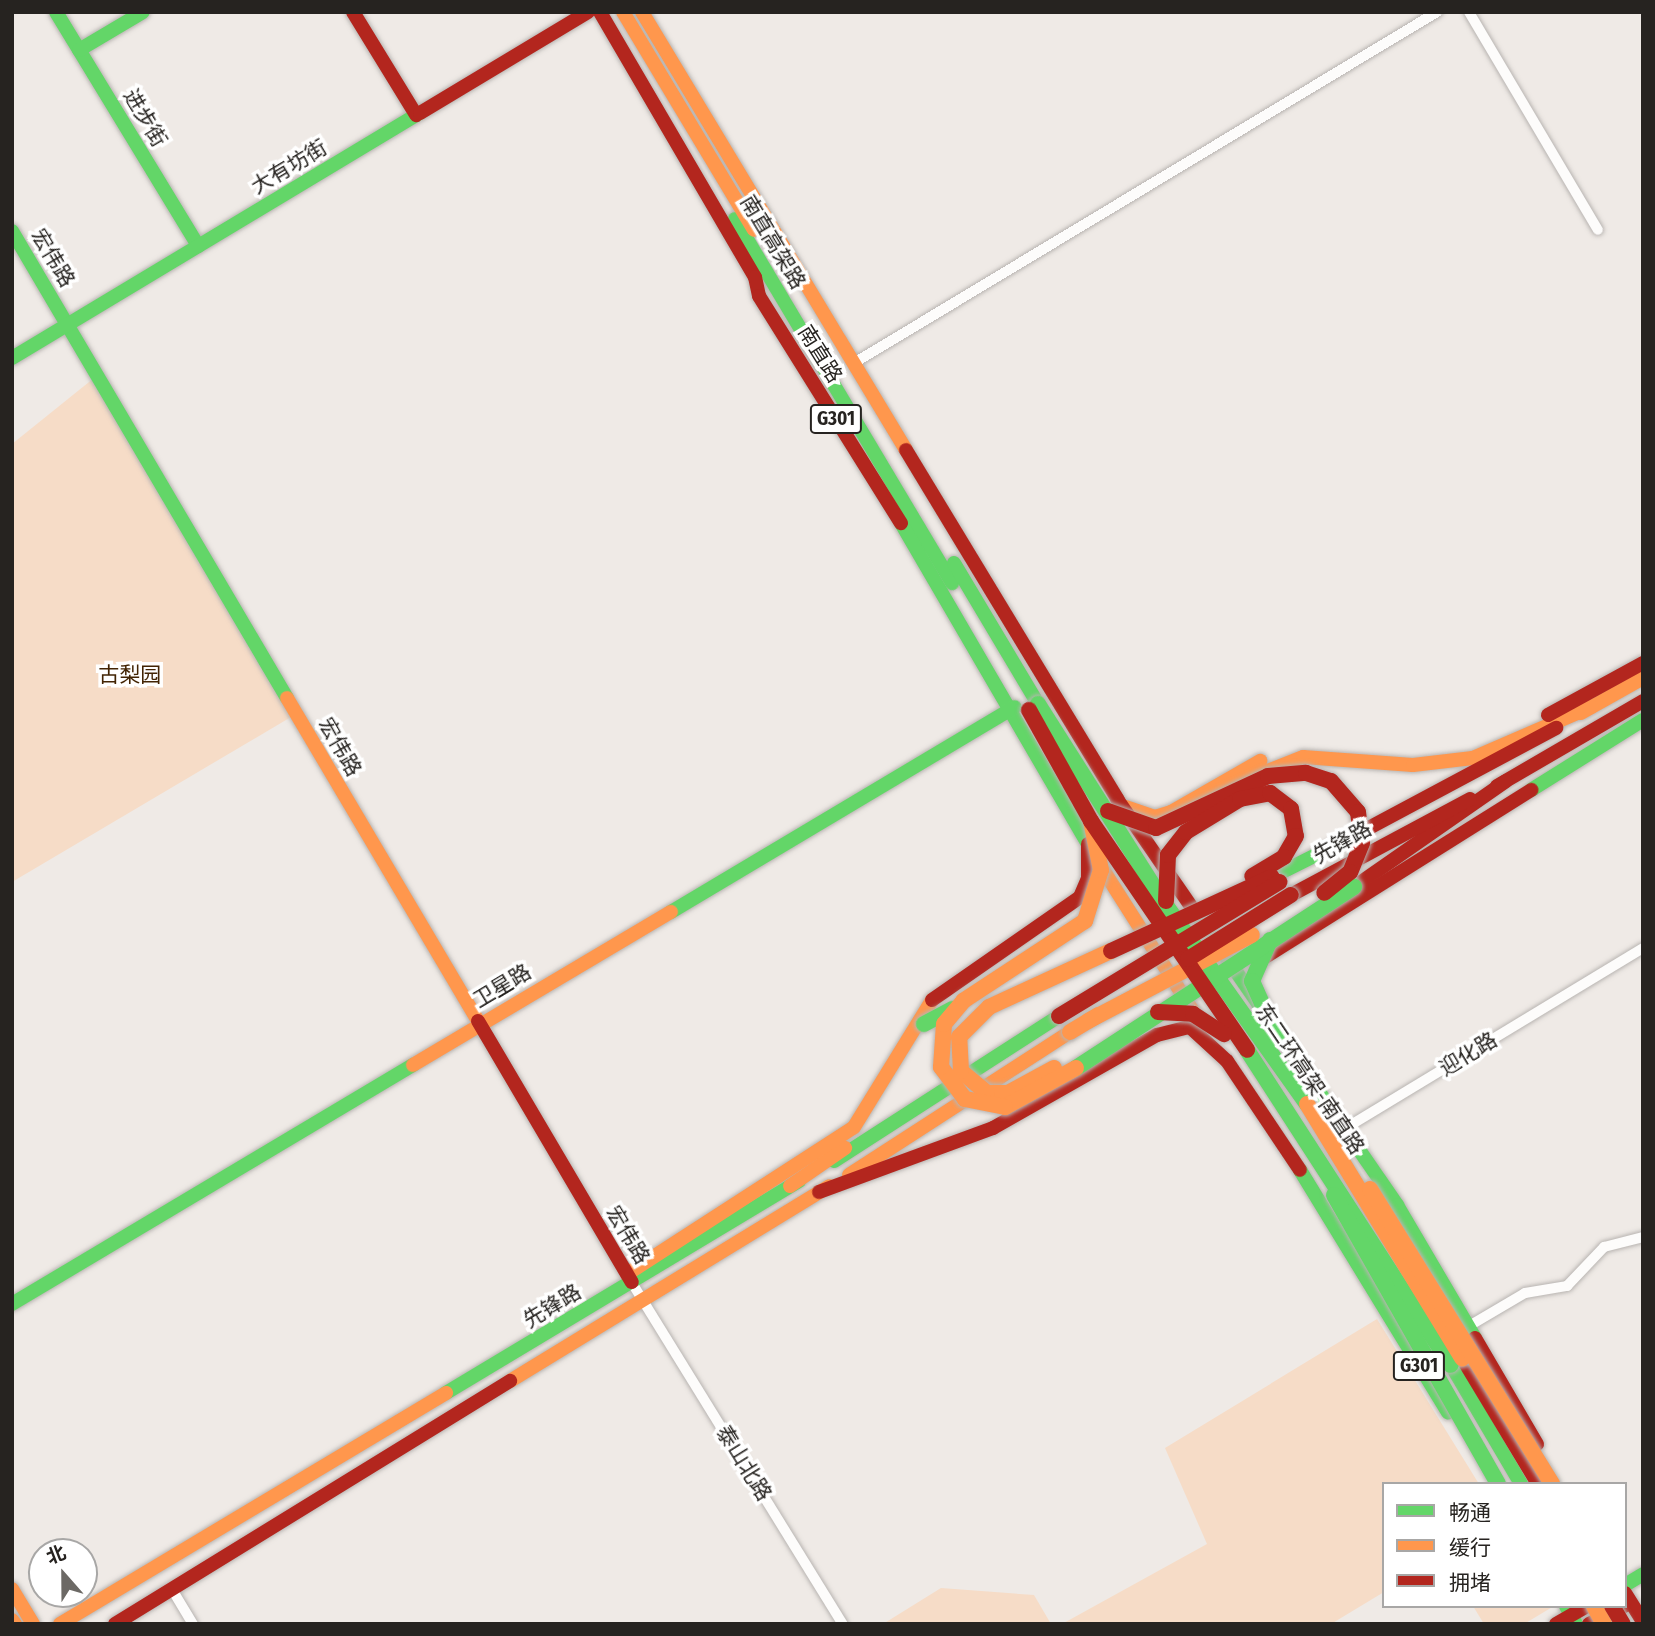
<!DOCTYPE html>
<html>
<head>
<meta charset="utf-8">
<style>
	body { margin:0 }
	#map { position:relative; width:1655px; height:1636px; overflow:hidden; background:#efeae6; font-family:"Fira Sans Condensed","Noto Sans SC",sans-serif }
	div>[style] { position:absolute }
	[style*='--x'] { left:calc(var(--x)*1px); top:calc(var(--y)*1px); width:calc(var(--w)*1px); rotate:calc(var(--a)*1deg) }
	.green>* { inset:0; background:#f6dcc7 }
	.roads { filter:drop-shadow(0 0 2px #b8b4b1) drop-shadow(0 0 2px #b8b4b1) }
	.street>* { height:10px; margin:-5px; padding:0 5px; transform-origin:5px; border-radius:5px; background:#fdfcfb }
	.fast>* { height:14px; margin:-7px; padding:0 7px; transform-origin:7px; border-radius:7px; background:#63d668 }
	.slow>* { height:14px; margin:-7px; padding:0 7px; transform-origin:7px; border-radius:7px; background:#ff974d }
	.jam>* { height:14px; margin:-7px; padding:0 7px; transform-origin:7px; border-radius:7px; background:#b3261e }
	.bridges { filter:drop-shadow(0 0 2px #b8b4b1) drop-shadow(0 0 2px #b8b4b1) }
	.fast-bridge>* { height:16px; margin:-8px; padding:0 8px; transform-origin:8px; border-radius:8px; background:#63d668 }
	.slow-bridge>* { height:16px; margin:-8px; padding:0 8px; transform-origin:8px; border-radius:8px; background:#ff974d }
	.jam-bridge>* { height:16px; margin:-8px; padding:0 8px; transform-origin:8px; border-radius:8px; background:#b3261e }
	span { translate:-50% -50%; white-space:nowrap; text-align:center; line-height:1.15; -webkit-text-stroke:7px #fff; paint-order:stroke }
	.shield-label span { padding:2px 5px; background:#fff; border:2px solid; border-radius:5px; -webkit-text-stroke-width:0 }
	.shield-label { font-size:19px; color:#262320; font-weight:700 }
	.street-label { font-size:21px; color:#262320 }
	.park-label { font-size:21px; color:#422404 }
	.frame { position:absolute; inset:0; border:14px solid #262320; pointer-events:none }
	.legend { position:absolute; left:1382px; top:1482px; width:245px; height:126px; box-sizing:border-box; background:#fff; border:2px solid #a8a7a6; margin:0; padding:9px 12px; list-style:none; font-size:21px; color:#262320 }
	.legend li { display:flex; align-items:center; gap:14px; height:35px }
	.legend b { width:35px; border:2px solid #a8a7a6 }
	.north { position:absolute; left:28px; top:1538px; width:70px; height:70px; box-sizing:border-box; background:#fff; border:2px solid #a8a7a6; border-radius:50%; rotate:339deg; font-size:19px; font-weight:700; line-height:28px; text-align:center; color:#262320 }
	.north::after { content:''; display:block; margin:auto; width:24px; height:32px; background:#6c6965; clip-path:polygon(50% 0,100% 100%,50% 72%,0 100%) }
</style>
</head>
<body>
<div id="map">
	<div class="green">
		<div style="clip-path:polygon(94px 378px,291px 717px,12px 882px,12px 444px)"></div>
		<div style="clip-path:polygon(1377px 1319px,1479px 1484px,1384px 1484px,1384px 1592px,1331px 1624px,1062px 1624px,1207px 1544px,1165px 1448px)"></div>
		<div style="clip-path:polygon(941px 1588px,1034px 1595px,1051px 1624px,883px 1624px)"></div>
		<div style="clip-path:polygon(1473px 1606px,1554px 1606px,1524px 1624px,1484px 1624px)"></div>
	</div>
	<div class="roads">
		<div class="street">
			<div style="--x:1469;--y:12;--w:253;--a:59.4"></div>
			<div style="--x:854;--y:363;--w:681;--a:-31.05"></div>
			<div style="--x:1341;--y:1131;--w:353;--a:-31.2"></div>
			<div style="--x:632;--y:1283;--w:401;--a:58.3"></div>
			<div style="--x:1469;--y:1326;--w:65;--a:-30.5"></div>
			<div style="--x:1525;--y:1293;--w:43;--a:-9.5"></div>
			<div style="--x:1567;--y:1286;--w:54;--a:-46.5"></div>
			<div style="--x:1604;--y:1247;--w:40;--a:-14.4"></div>
			<div style="--x:173;--y:1591;--w:39;--a:59"></div>
		</div>
		<div class="fast">
			<div style="--x:56;--y:12;--w:274;--a:58.7"></div>
			<div style="--x:79;--y:50;--w:74;--a:-30.7"></div>
			<div style="--x:735;--y:219;--w:424;--a:59.2"></div>
			<div style="--x:12;--y:231;--w:542;--a:59.51"></div>
			<div style="--x:12;--y:358;--w:476;--a:-31"></div>
			<div style="--x:901;--y:523;--w:399;--a:59.8"></div>
			<div style="--x:954;--y:563;--w:164;--a:59.2"></div>
			<div style="--x:1531;--y:790;--w:132;--a:-32"></div>
			<div style="--x:1272;--y:877;--w:85;--a:-26.6"></div>
			<div style="--x:671;--y:912;--w:400;--a:-30.8"></div>
			<div style="--x:1195;--y:912;--w:356;--a:55.4"></div>
			<div style="--x:1397;--y:1205;--w:154;--a:59.6"></div>
			<div style="--x:834;--y:1161;--w:268;--a:-32.8"></div>
			<div style="--x:1300;--y:1170;--w:284;--a:58.6"></div>
			<div style="--x:12;--y:1304;--w:467;--a:-30.8"></div>
			<div style="--x:1451;--y:1365;--w:138;--a:59.5"></div>
			<div style="--x:446;--y:1393;--w:412;--a:-31"></div>
			<div style="--x:1625;--y:1585;--w:21;--a:-31"></div>
			<div style="--x:1566;--y:1606;--w:21;--a:61"></div>
		</div>
		<div class="slow">
			<div style="--x:623;--y:12;--w:254;--a:59"></div>
			<div style="--x:642;--y:12;--w:511;--a:58.92"></div>
			<div style="--x:287;--y:698;--w:375;--a:59.4"></div>
			<div style="--x:1581;--y:713;--w:71;--a:-29.4"></div>
			<div style="--x:1250;--y:778;--w:57;--a:-21.6"></div>
			<div style="--x:1303;--y:757;--w:110;--a:4.2"></div>
			<div style="--x:1413;--y:765;--w:60;--a:-6.7"></div>
			<div style="--x:1473;--y:758;--w:129;--a:-23.4"></div>
			<div style="--x:1126;--y:807;--w:31;--a:19"></div>
			<div style="--x:1155;--y:817;--w:17;--a:-17"></div>
			<div style="--x:1171;--y:812;--w:103;--a:-29.8"></div>
			<div style="--x:1102;--y:868;--w:168;--a:57.6"></div>
			<div style="--x:1192;--y:1010;--w:17;--a:97"></div>
			<div style="--x:413;--y:1065;--w:300;--a:-30.7"></div>
			<div style="--x:849;--y:1175;--w:263;--a:-32.9"></div>
			<div style="--x:790;--y:1186;--w:67;--a:-34.6"></div>
			<div style="--x:627;--y:1274;--w:270;--a:-32.9"></div>
			<div style="--x:854;--y:1127;--w:149;--a:-58.4"></div>
			<div style="--x:510;--y:1381;--w:374;--a:-31.4"></div>
			<div style="--x:12;--y:1589;--w:41;--a:59"></div>
			<div style="--x:12;--y:1620;--w:5;--a:53"></div>
			<div style="--x:60;--y:1624;--w:450;--a:-30.9"></div>
		</div>
		<div class="jam">
			<div style="--x:353;--y:12;--w:121;--a:58.5"></div>
			<div style="--x:600;--y:12;--w:307;--a:59.7"></div>
			<div style="--x:755;--y:277;--w:19;--a:78"></div>
			<div style="--x:759;--y:296;--w:268;--a:58"></div>
			<div style="--x:420;--y:113;--w:196;--a:-31"></div>
			<div style="--x:906;--y:450;--w:408;--a:58.8"></div>
			<div style="--x:1117;--y:799;--w:137;--a:55.4"></div>
			<div style="--x:1548;--y:715;--w:108;--a:-28.7"></div>
			<div style="--x:1497;--y:786;--w:169;--a:-30.2"></div>
			<div style="--x:1350;--y:838;--w:234;--a:-28.1"></div>
			<div style="--x:1354;--y:887;--w:185;--a:-34.9"></div>
			<div style="--x:1291;--y:895;--w:203;--a:-28.2"></div>
			<div style="--x:1257;--y:962;--w:324;--a:-32.1"></div>
			<div style="--x:932;--y:1000;--w:180;--a:-34.8"></div>
			<div style="--x:1080;--y:897;--w:21;--a:-67"></div>
			<div style="--x:1088;--y:878;--w:34;--a:-90"></div>
			<div style="--x:478;--y:1021;--w:303;--a:59.5"></div>
			<div style="--x:819;--y:1192;--w:185;--a:-20.2"></div>
			<div style="--x:993;--y:1128;--w:189;--a:-29.6"></div>
			<div style="--x:1157;--y:1035;--w:34;--a:-14"></div>
			<div style="--x:1190;--y:1027;--w:50;--a:42.6"></div>
			<div style="--x:1227;--y:1061;--w:131;--a:56.2"></div>
			<div style="--x:1475;--y:1338;--w:123;--a:59.7"></div>
			<div style="--x:1462;--y:1358;--w:147;--a:58.9"></div>
			<div style="--x:1625;--y:1593;--w:34;--a:58"></div>
			<div style="--x:115;--y:1624;--w:464;--a:-31.6"></div>
			<div style="--x:1556;--y:1624;--w:36;--a:-30"></div>
			<div style="--x:1589;--y:1624;--w:39;--a:-27"></div>
		</div>
	</div>
	<div class="bridges">
		<div class="fast-bridge">
			<div style="--x:1038;--y:704;--w:241;--a:57.6"></div>
			<div style="--x:1167;--y:907;--w:242;--a:54.6"></div>
			<div style="--x:1270;--y:940;--w:45;--a:113.7"></div>
			<div style="--x:1252;--y:981;--w:61;--a:65.9"></div>
			<div style="--x:924;--y:1024;--w:32;--a:-28"></div>
			<div style="--x:1247;--y:1050;--w:375;--a:57.1"></div>
			<div style="--x:1076;--y:1068;--w:332;--a:-33.1"></div>
			<div style="--x:1334;--y:1195;--w:332;--a:60.4"></div>
		</div>
		<div class="slow-bridge">
			<div style="--x:1088;--y:1021;--w:185;--a:-27.7"></div>
			<div style="--x:1070;--y:1032;--w:33;--a:-31"></div>
			<div style="--x:1054;--y:1068;--w:52;--a:151.5"></div>
			<div style="--x:1008;--y:1093;--w:21;--a:180"></div>
			<div style="--x:987;--y:1093;--w:34;--a:-140"></div>
			<div style="--x:961;--y:1071;--w:34;--a:-93"></div>
			<div style="--x:959;--y:1037;--w:42;--a:-45"></div>
			<div style="--x:989;--y:1007;--w:134;--a:-24.7"></div>
			<div style="--x:1076;--y:1068;--w:81;--a:151.2"></div>
			<div style="--x:1005;--y:1107;--w:41;--a:-168.7"></div>
			<div style="--x:965;--y:1099;--w:40;--a:-127"></div>
			<div style="--x:941;--y:1067;--w:43;--a:-86"></div>
			<div style="--x:944;--y:1024;--w:30;--a:-50"></div>
			<div style="--x:963;--y:1001;--w:146;--a:-33.3"></div>
			<div style="--x:1085;--y:921;--w:53;--a:-72.6"></div>
			<div style="--x:1101;--y:870;--w:50;--a:-101.5"></div>
			<div style="--x:1307;--y:1104;--w:298;--a:58.6"></div>
			<div style="--x:1370;--y:1189;--w:347;--a:58.3"></div>
			<div style="--x:1594;--y:1606;--w:21;--a:61"></div>
		</div>
		<div class="jam-bridge">
			<div style="--x:1029;--y:710;--w:127;--a:60.8"></div>
			<div style="--x:1091;--y:821;--w:277;--a:55.7"></div>
			<div style="--x:1108;--y:811;--w:51;--a:19.5"></div>
			<div style="--x:1156;--y:828;--w:123;--a:-24.9"></div>
			<div style="--x:1268;--y:776;--w:38;--a:-5"></div>
			<div style="--x:1306;--y:773;--w:26;--a:18"></div>
			<div style="--x:1331;--y:781;--w:41;--a:48.9"></div>
			<div style="--x:1358;--y:812;--w:31;--a:83"></div>
			<div style="--x:1362;--y:843;--w:31;--a:112"></div>
			<div style="--x:1350;--y:872;--w:33;--a:141"></div>
			<div style="--x:1166;--y:901;--w:46;--a:-87.5"></div>
			<div style="--x:1168;--y:855;--w:29;--a:-52"></div>
			<div style="--x:1186;--y:832;--w:63;--a:-31.4"></div>
			<div style="--x:1240;--y:799;--w:31;--a:-11"></div>
			<div style="--x:1270;--y:793;--w:26;--a:37"></div>
			<div style="--x:1291;--y:809;--w:27;--a:80"></div>
			<div style="--x:1296;--y:836;--w:24;--a:120"></div>
			<div style="--x:1284;--y:857;--w:37;--a:149"></div>
			<div style="--x:1111;--y:951;--w:177;--a:-24.7"></div>
			<div style="--x:1188;--y:959;--w:121;--a:-31.9"></div>
			<div style="--x:1158;--y:1012;--w:35;--a:3"></div>
			<div style="--x:1193;--y:1014;--w:37;--a:33"></div>
			<div style="--x:1059;--y:1016;--w:258;--a:-31.3"></div>
			<div style="--x:1612;--y:1606;--w:21;--a:59"></div>
		</div>
	</div>
	<div class="shield-label">
		<span style="left:836px;top:419px">G301</span>
		<span style="left:1419px;top:1366px">G301</span>
	</div>
	<div class="street-label">
		<span style="left:145px;top:118px;rotate:59deg">进步街</span>
		<span style="left:289px;top:167px;rotate:-31deg">大有坊街</span>
		<span style="left:773px;top:242px;rotate:59deg">南直高架路</span>
		<span style="left:53px;top:258px;rotate:59deg">宏伟路</span>
		<span style="left:820px;top:354px;rotate:58deg">南直路</span>
		<span style="left:340px;top:747px;rotate:60deg">宏伟路</span>
		<span style="left:1342px;top:842px;rotate:-29deg">先锋路</span>
		<span style="left:502px;top:986px;rotate:-31deg">卫星路</span>
		<span style="left:1468px;top:1054px;rotate:-31deg">迎化路</span>
		<span style="left:1310px;top:1079px;rotate:56deg">东二环高架-南直路</span>
		<span style="left:628px;top:1235px;rotate:59deg">宏伟路</span>
		<span style="left:552px;top:1306px;rotate:-31deg">先锋路</span>
		<span style="left:744px;top:1463px;rotate:58deg">泰山北路</span>
	</div>
	<div class="park-label">
		<span style="left:130px;top:675px">古梨园</span>
	</div>
	<div class="frame"></div>
	<ul class="legend">
	<li><b style="height:9px;background:#63d668"></b>畅通</li>
	<li><b style="height:9px;background:#ff974d"></b>缓行</li>
	<li><b style="height:9px;background:#b3261e"></b>拥堵</li>
	</ul>
	<div class="north">北</div>
</div>
</body>
</html>
